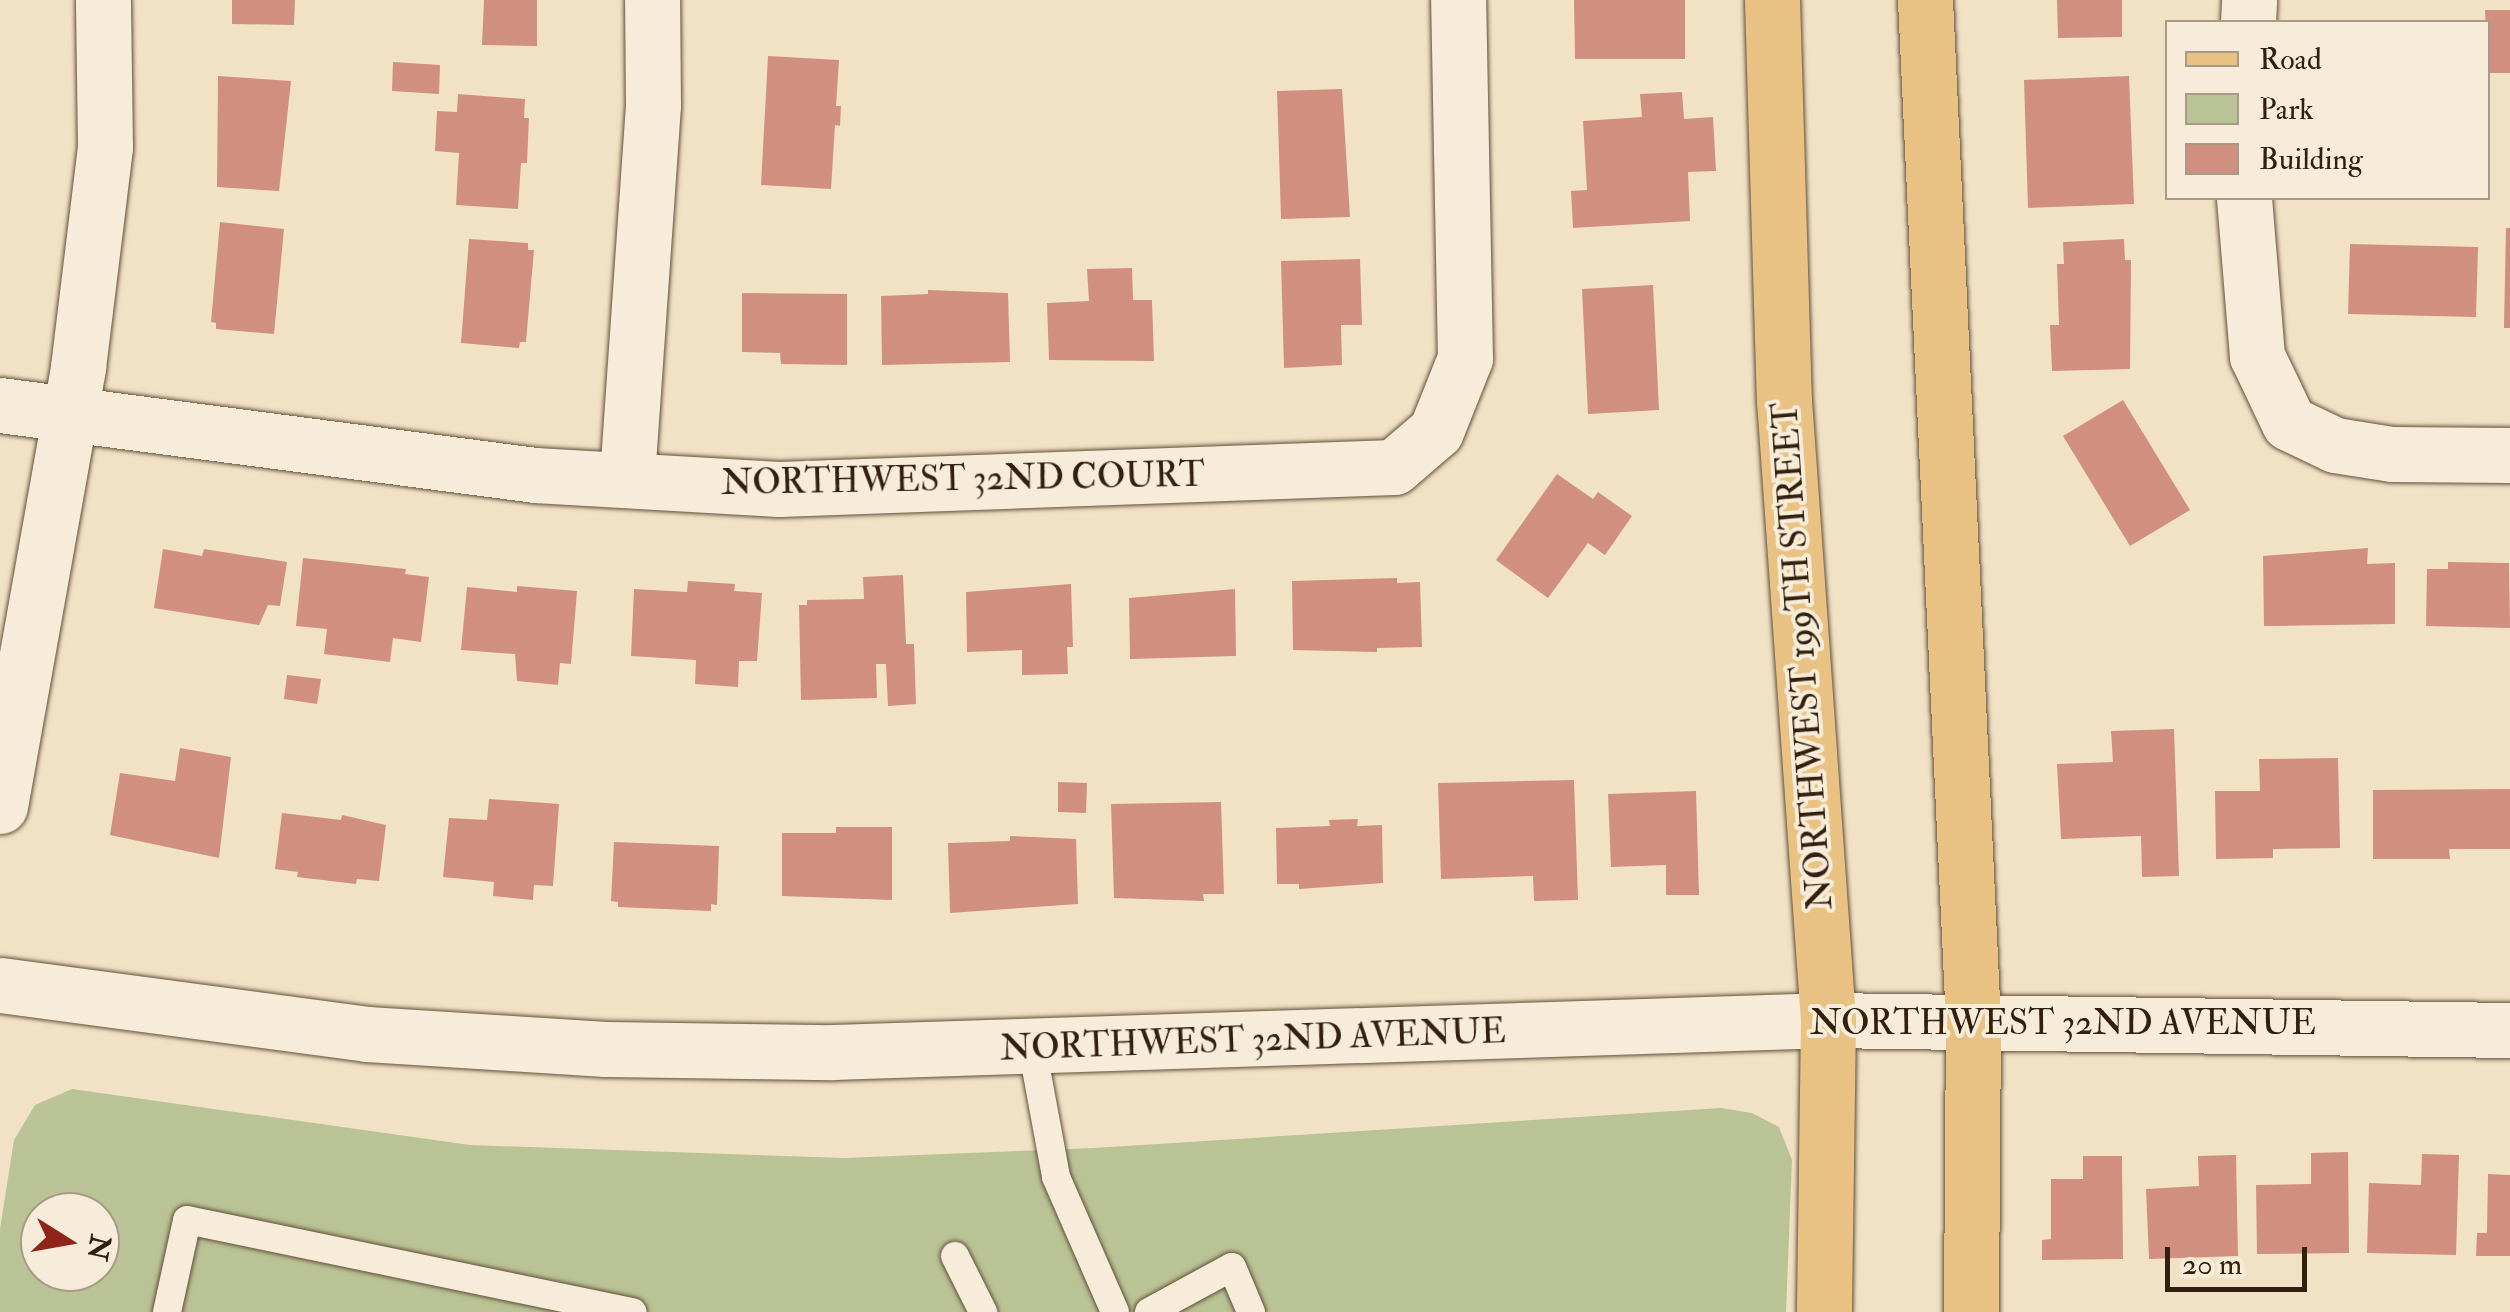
<!DOCTYPE html>
<html>
<head>
<meta charset="utf-8">
<style>
	body { margin:0 }
	#map { position:relative; width:2510px; height:1312px; overflow:hidden; background:#f2e2c5; font-family:"IM FELL Double Pica",serif }
	div>[style] { position:absolute }
	[style*='--x'] { left:calc(var(--x)*1px); top:calc(var(--y)*1px); width:calc(var(--w)*1px); rotate:calc(var(--a)*1deg) }
	.green>* { inset:0; background:#bac395 }
	.building>* { inset:0; background:#d18f80 }
	.roads { filter:drop-shadow(0 0 2px #62503b) drop-shadow(0 0 2px #62503b) }
	.service>* { height:28px; margin:-14px; padding:0 14px; transform-origin:14px; border-radius:14px; background:#f7ecd9 }
	.minor>* { height:55px; margin:-27.5px; padding:0 27.5px; transform-origin:27.5px; border-radius:27.5px; background:#f7ecd9 }
	.tertiary>* { height:55px; margin:-27.5px; padding:0 27.5px; transform-origin:27.5px; border-radius:27.5px; background:#f7ecd9 }
	.primary>* { height:55px; margin:-27.5px; padding:0 27.5px; transform-origin:27.5px; border-radius:27.5px; background:#e9c182 }
	span { translate:-50% -50%; white-space:nowrap; text-align:center; line-height:1.15; -webkit-text-stroke:8px #f7ecd9; paint-order:stroke }
	.street-label { font-size:35px; color:#32200d }
	.legend { position:absolute; left:2165px; top:20px; width:325px; height:180px; box-sizing:border-box; background:#f7ecd9; border:2px solid #a89a87; margin:0; padding:12px 18px; list-style:none; font-size:30px; color:#32200d }
	.legend li { display:flex; align-items:center; gap:20px; height:50px }
	.legend b { width:50px; border:2px solid #a89a87 }
	.north { position:absolute; left:20px; top:1192px; width:100px; height:100px; box-sizing:border-box; background:#f7ecd9; border:2px solid #a89a87; border-radius:50%; rotate:101deg; font-size:28px; font-weight:700; line-height:40px; text-align:center; color:#32200d }
	.north::after { content:''; display:block; margin:auto; width:35px; height:45px; background:#8f2418; clip-path:polygon(50% 0,100% 100%,50% 72%,0 100%) }
	.scale { position:absolute; left:2165px; top:1247px; width:142px; height:45px; box-sizing:border-box; border:5px solid #32200d; border-top:0; padding-left:12px; font-size:30px; line-height:35px; white-space:nowrap; color:#32200d; -webkit-text-stroke:8px #f7ecd9; paint-order:stroke }
</style>
</head>
<body>
<div id="map">
	<div class="green">
		<div style="clip-path:polygon(evenodd,72px 1089px,470px 1145px,844px 1158px,1094px 1148px,1721px 1108px,1752px 1113px,1779px 1127px,1792px 1160px,1786px 1312px,0 1312px,0 1229px,14px 1140px,35px 1105px,72px 1089px,40px 1212px,100px 1212px,100px 1272px,40px 1272px,40px 1212px)"></div>
	</div>
	<div class="building">
		<div style="clip-path:polygon(232px 0,295px 0,294px 25px,232px 24px)"></div>
		<div style="clip-path:polygon(484px 0,537px 0,537px 46px,482px 45px)"></div>
		<div style="clip-path:polygon(1574px 0,1685px 0,1685px 59px,1575px 59px)"></div>
		<div style="clip-path:polygon(2057px 0,2122px 0,2122px 37px,2058px 38px)"></div>
		<div style="clip-path:polygon(2485px 10px,2510px 10px,2510px 73px,2488px 73px)"></div>
		<div style="clip-path:polygon(768px 56px,839px 60px,836px 106px,841px 106px,840px 126px,835px 125px,831px 189px,761px 185px)"></div>
		<div style="clip-path:polygon(393px 62px,440px 65px,439px 94px,392px 91px)"></div>
		<div style="clip-path:polygon(218px 76px,291px 81px,279px 191px,217px 187px)"></div>
		<div style="clip-path:polygon(2129px 76px,2134px 204px,2028px 208px,2024px 80px)"></div>
		<div style="clip-path:polygon(1342px 89px,1350px 217px,1281px 219px,1277px 91px)"></div>
		<div style="clip-path:polygon(1682px 92px,1684px 119px,1713px 117px,1716px 171px,1688px 172px,1690px 221px,1573px 228px,1571px 191px,1587px 190px,1583px 121px,1642px 117px,1640px 94px)"></div>
		<div style="clip-path:polygon(458px 94px,525px 99px,524px 118px,529px 118px,527px 163px,521px 163px,518px 209px,456px 205px,459px 153px,435px 151px,437px 111px,457px 112px)"></div>
		<div style="clip-path:polygon(220px 222px,284px 229px,274px 334px,216px 329px,216px 323px,211px 322px)"></div>
		<div style="clip-path:polygon(2506px 228px,2510px 228px,2510px 328px,2504px 328px)"></div>
		<div style="clip-path:polygon(469px 239px,528px 243px,528px 250px,534px 250px,526px 342px,520px 342px,519px 348px,461px 343px)"></div>
		<div style="clip-path:polygon(2124px 239px,2125px 260px,2131px 260px,2130px 369px,2052px 371px,2050px 325px,2059px 325px,2057px 264px,2064px 264px,2063px 242px)"></div>
		<div style="clip-path:polygon(2350px 244px,2478px 247px,2476px 317px,2348px 314px)"></div>
		<div style="clip-path:polygon(1360px 259px,1362px 325px,1341px 325px,1342px 365px,1284px 368px,1281px 261px)"></div>
		<div style="clip-path:polygon(1132px 268px,1133px 300px,1152px 300px,1154px 361px,1049px 360px,1047px 303px,1089px 301px,1087px 269px)"></div>
		<div style="clip-path:polygon(1653px 285px,1659px 410px,1588px 414px,1582px 289px)"></div>
		<div style="clip-path:polygon(928px 290px,1008px 293px,1010px 362px,882px 365px,881px 296px,928px 294px)"></div>
		<div style="clip-path:polygon(742px 293px,847px 294px,847px 365px,781px 364px,780px 353px,742px 352px)"></div>
		<div style="clip-path:polygon(2123px 400px,2190px 510px,2130px 546px,2063px 436px)"></div>
		<div style="clip-path:polygon(1557px 474px,1593px 499px,1598px 492px,1632px 516px,1605px 555px,1588px 543px,1548px 598px,1496px 560px)"></div>
		<div style="clip-path:polygon(2368px 548px,2367px 564px,2395px 563px,2395px 624px,2264px 626px,2263px 556px)"></div>
		<div style="clip-path:polygon(163px 549px,202px 556px,204px 549px,287px 562px,280px 606px,268px 605px,259px 625px,154px 608px)"></div>
		<div style="clip-path:polygon(303px 558px,406px 569px,405px 574px,429px 577px,421px 642px,393px 638px,390px 662px,324px 654px,327px 629px,296px 626px)"></div>
		<div style="clip-path:polygon(2448px 562px,2509px 563px,2510px 628px,2426px 626px,2427px 569px,2448px 569px)"></div>
		<div style="clip-path:polygon(903px 575px,906px 644px,914px 644px,916px 704px,888px 706px,886px 664px,876px 664px,877px 698px,801px 700px,799px 605px,807px 605px,807px 600px,864px 599px,863px 577px)"></div>
		<div style="clip-path:polygon(1397px 578px,1397px 583px,1420px 582px,1422px 647px,1377px 648px,1377px 652px,1293px 650px,1292px 581px)"></div>
		<div style="clip-path:polygon(688px 581px,735px 584px,734px 591px,762px 593px,757px 661px,739px 661px,738px 687px,695px 684px,696px 660px,631px 656px,634px 589px,687px 592px)"></div>
		<div style="clip-path:polygon(1071px 584px,1073px 647px,1067px 647px,1068px 674px,1022px 675px,1022px 650px,967px 652px,966px 592px)"></div>
		<div style="clip-path:polygon(517px 586px,577px 591px,571px 664px,560px 663px,558px 685px,517px 681px,515px 654px,461px 650px,467px 587px,517px 592px)"></div>
		<div style="clip-path:polygon(1235px 589px,1236px 656px,1130px 659px,1129px 598px)"></div>
		<div style="clip-path:polygon(287px 675px,321px 679px,317px 704px,284px 699px)"></div>
		<div style="clip-path:polygon(2174px 729px,2179px 876px,2142px 877px,2141px 836px,2061px 839px,2057px 764px,2113px 762px,2111px 731px)"></div>
		<div style="clip-path:polygon(180px 748px,231px 757px,219px 858px,110px 835px,120px 773px,175px 781px)"></div>
		<div style="clip-path:polygon(2338px 758px,2340px 848px,2273px 849px,2273px 858px,2216px 859px,2215px 791px,2260px 791px,2259px 759px)"></div>
		<div style="clip-path:polygon(1574px 780px,1578px 900px,1534px 901px,1533px 876px,1441px 879px,1438px 783px)"></div>
		<div style="clip-path:polygon(1058px 782px,1087px 783px,1086px 813px,1058px 812px)"></div>
		<div style="clip-path:polygon(2510px 789px,2510px 849px,2449px 849px,2450px 859px,2373px 859px,2373px 790px)"></div>
		<div style="clip-path:polygon(1696px 791px,1699px 895px,1666px 895px,1666px 865px,1611px 867px,1608px 794px)"></div>
		<div style="clip-path:polygon(489px 799px,559px 804px,553px 886px,534px 885px,533px 900px,493px 896px,494px 882px,443px 877px,449px 818px,487px 820px)"></div>
		<div style="clip-path:polygon(1221px 802px,1224px 894px,1203px 894px,1204px 901px,1114px 898px,1111px 804px)"></div>
		<div style="clip-path:polygon(282px 813px,341px 820px,342px 815px,386px 825px,379px 881px,357px 879px,356px 884px,297px 877px,298px 872px,275px 869px)"></div>
		<div style="clip-path:polygon(1358px 819px,1357px 826px,1382px 825px,1383px 883px,1299px 889px,1299px 884px,1277px 884px,1276px 828px,1330px 826px,1329px 820px)"></div>
		<div style="clip-path:polygon(836px 827px,892px 827px,892px 900px,782px 896px,782px 833px,836px 833px)"></div>
		<div style="clip-path:polygon(1010px 836px,1076px 839px,1078px 904px,950px 913px,948px 843px,1010px 841px)"></div>
		<div style="clip-path:polygon(614px 842px,719px 846px,717px 905px,711px 904px,711px 911px,618px 907px,618px 902px,611px 901px)"></div>
		<div style="clip-path:polygon(2348px 1152px,2349px 1253px,2257px 1254px,2256px 1185px,2311px 1184px,2311px 1153px)"></div>
		<div style="clip-path:polygon(2422px 1154px,2459px 1155px,2456px 1255px,2367px 1253px,2369px 1183px,2421px 1185px)"></div>
		<div style="clip-path:polygon(2236px 1155px,2238px 1256px,2149px 1259px,2146px 1189px,2199px 1186px,2198px 1156px)"></div>
		<div style="clip-path:polygon(2083px 1156px,2122px 1156px,2123px 1259px,2042px 1260px,2042px 1240px,2051px 1239px,2051px 1179px,2083px 1179px)"></div>
		<div style="clip-path:polygon(2488px 1174px,2510px 1175px,2510px 1256px,2476px 1256px,2477px 1233px,2487px 1233px)"></div>
	</div>
	<div class="roads">
		<div class="service">
			<div style="--x:1032;--y:1047;--w:132;--a:79.5"></div>
			<div style="--x:1056;--y:1177;--w:147;--a:66.4"></div>
			<div style="--x:955;--y:1256;--w:63;--a:63.4"></div>
			<div style="--x:167;--y:1312;--w:94;--a:-77.7"></div>
			<div style="--x:187;--y:1220;--w:455;--a:11.7"></div>
			<div style="--x:1149;--y:1312;--w:94;--a:-28.5"></div>
			<div style="--x:1232;--y:1267;--w:49;--a:67.1"></div>
		</div>
		<div class="minor">
			<div style="--x:2248;--y:22;--w:22;--a:-87"></div>
			<div style="--x:2244;--y:198;--w:159;--a:85.3"></div>
			<div style="--x:2257;--y:356;--w:74;--a:64.5"></div>
			<div style="--x:2289;--y:423;--w:51;--a:25.6"></div>
			<div style="--x:2335;--y:445;--w:58;--a:9"></div>
			<div style="--x:2392;--y:454;--w:118;--a:0.5"></div>
			<div style="--x:0;--y:405;--w:540;--a:7.45"></div>
			<div style="--x:535;--y:475;--w:244;--a:3.3"></div>
			<div style="--x:779;--y:489;--w:615;--a:-2.05"></div>
			<div style="--x:1394;--y:467;--w:55;--a:-40.6"></div>
			<div style="--x:1436;--y:431;--w:79;--a:-68.3"></div>
			<div style="--x:1465;--y:358;--w:358;--a:-91.1"></div>
			<div style="--x:627;--y:477;--w:373;--a:-86"></div>
			<div style="--x:653;--y:105;--w:105;--a:-90.5"></div>
			<div style="--x:0;--y:806;--w:446;--a:-79.9"></div>
			<div style="--x:78;--y:367;--w:222;--a:-83"></div>
			<div style="--x:105;--y:147;--w:147;--a:-90.8"></div>
		</div>
		<div class="tertiary">
			<div style="--x:0;--y:985;--w:370;--a:7.6"></div>
			<div style="--x:367;--y:1034;--w:239;--a:3.6"></div>
			<div style="--x:606;--y:1049;--w:227;--a:0.8"></div>
			<div style="--x:833;--y:1052;--w:996;--a:-1.84"></div>
			<div style="--x:1828;--y:1020;--w:682;--a:0.84"></div>
		</div>
		<div class="primary">
			<div style="--x:1772;--y:0;--w:400;--a:88.3"></div>
			<div style="--x:1784;--y:400;--w:622;--a:85.94"></div>
			<div style="--x:1828;--y:1020;--w:292;--a:90.8"></div>
			<div style="--x:1925;--y:0;--w:1021;--a:87.31"></div>
			<div style="--x:1973;--y:1020;--w:292;--a:90.4"></div>
		</div>
	</div>
	<div class="street-label">
		<span style="left:963px;top:479px;rotate:-1deg">NORTHWEST 32ND COURT</span>
		<span style="left:1803px;top:656px;rotate:-94deg">NORTHWEST 199TH STREET</span>
		<span style="left:2063px;top:1023px">NORTHWEST 32ND AVENUE</span>
		<span style="left:1253px;top:1040px;rotate:-2deg">NORTHWEST 32ND AVENUE</span>
	</div>
	<ul class="legend">
	<li><b style="height:12px;background:#e9c182"></b>Road</li>
	<li><b style="height:28px;background:#bac395"></b>Park</li>
	<li><b style="height:28px;background:#d18f80"></b>Building</li>
	</ul>
	<div class="north">N</div>
	<div class="scale">20 m</div>
</div>
</body>
</html>
